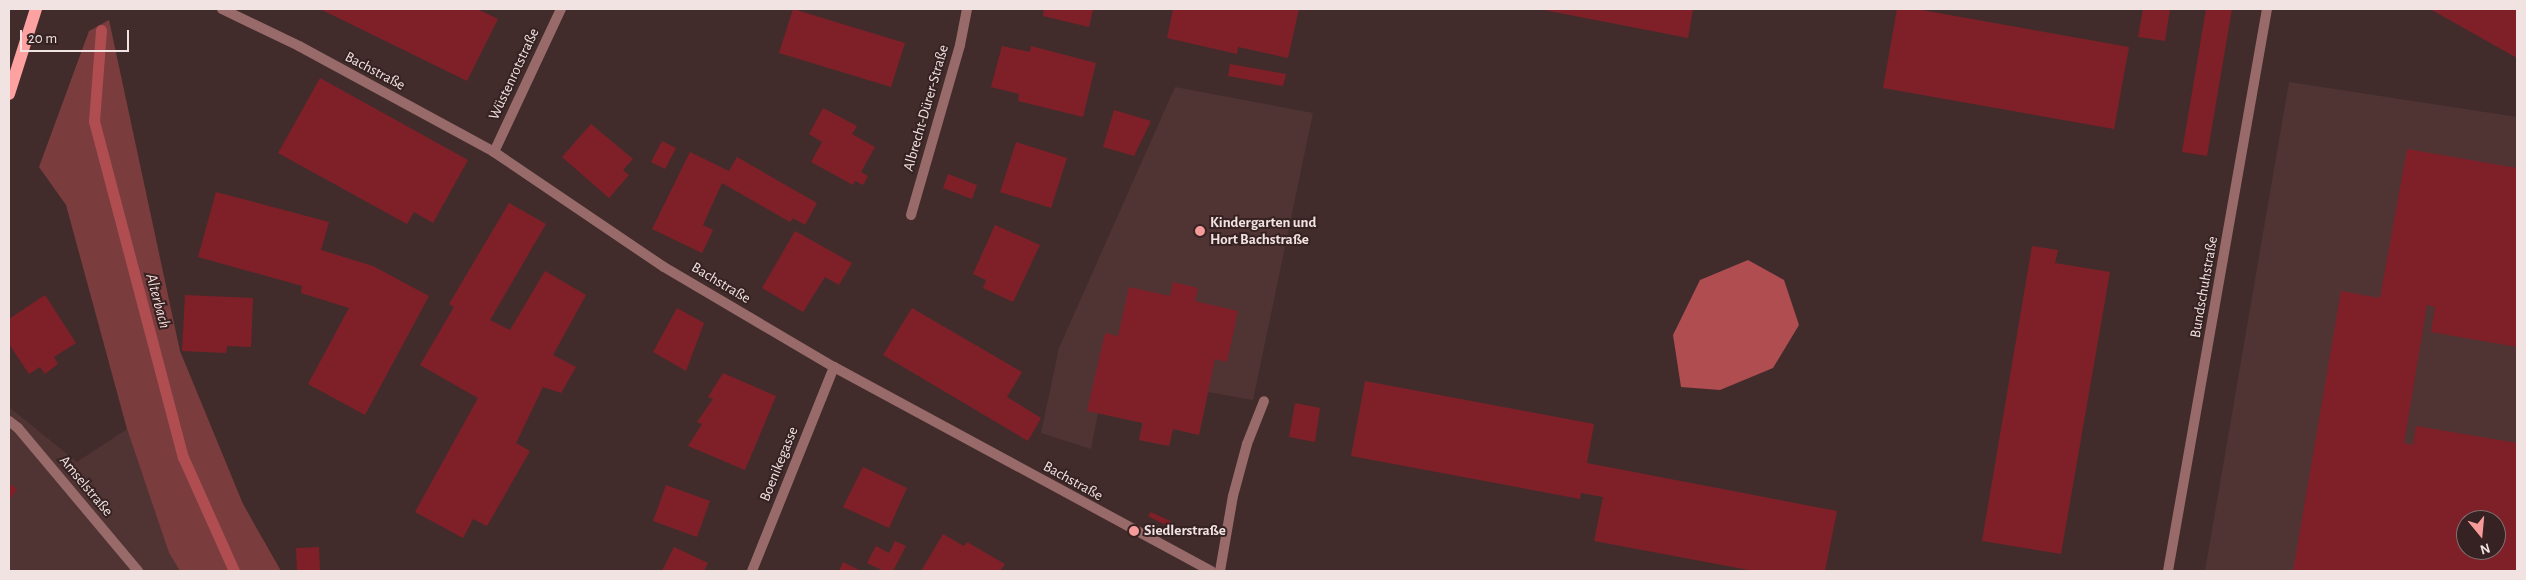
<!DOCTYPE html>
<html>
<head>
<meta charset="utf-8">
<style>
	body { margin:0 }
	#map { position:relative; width:2526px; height:580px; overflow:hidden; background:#412c2b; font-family:"Alegreya Sans",sans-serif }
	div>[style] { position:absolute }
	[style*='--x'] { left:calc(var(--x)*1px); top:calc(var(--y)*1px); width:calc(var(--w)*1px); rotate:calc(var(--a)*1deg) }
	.built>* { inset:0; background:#503434 }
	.green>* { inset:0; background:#7a3c3d }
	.water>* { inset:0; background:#af4d50 }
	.stream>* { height:11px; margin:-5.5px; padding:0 5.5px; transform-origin:5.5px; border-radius:5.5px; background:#af4d50 }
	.building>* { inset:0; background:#7f2029 }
	.service>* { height:10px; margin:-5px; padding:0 5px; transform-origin:5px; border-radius:5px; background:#986b6a }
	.minor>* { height:10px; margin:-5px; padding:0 5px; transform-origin:5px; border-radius:5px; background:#986b6a }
	.tertiary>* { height:10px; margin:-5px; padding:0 5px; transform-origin:5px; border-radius:5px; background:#986b6a }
	.primary>* { height:12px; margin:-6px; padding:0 6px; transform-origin:6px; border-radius:6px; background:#fea2a1 }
	.dots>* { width:14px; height:14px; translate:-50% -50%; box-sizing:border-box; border:2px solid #362222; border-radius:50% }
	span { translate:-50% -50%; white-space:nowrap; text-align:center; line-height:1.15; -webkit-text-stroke:4px #362222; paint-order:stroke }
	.street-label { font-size:15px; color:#f1e3e2 }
	.poi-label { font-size:15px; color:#f1e3e2; font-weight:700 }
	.left { translate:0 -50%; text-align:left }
	.water-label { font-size:16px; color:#f9dddb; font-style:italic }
	.frame { position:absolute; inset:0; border:10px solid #f1e3e2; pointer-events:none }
	.north { position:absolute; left:2456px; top:510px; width:50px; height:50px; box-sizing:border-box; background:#362222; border:1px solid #816f6f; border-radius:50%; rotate:163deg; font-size:14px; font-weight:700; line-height:20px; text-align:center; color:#f1e3e2 }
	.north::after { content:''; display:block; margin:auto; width:18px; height:22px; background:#f59b9a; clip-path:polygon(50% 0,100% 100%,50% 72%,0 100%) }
	.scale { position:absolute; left:20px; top:30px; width:109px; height:22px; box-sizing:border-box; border:2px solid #f1e3e2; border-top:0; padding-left:6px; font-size:15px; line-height:18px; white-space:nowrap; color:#f1e3e2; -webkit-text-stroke:4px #362222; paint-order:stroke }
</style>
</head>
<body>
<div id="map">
	<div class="built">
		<div style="clip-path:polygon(evenodd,2289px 82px,2517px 117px,2517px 571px,2205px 571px,2289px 82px,2466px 520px,2496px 520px,2496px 550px,2466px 550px,2466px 520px)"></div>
		<div style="clip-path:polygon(1175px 87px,1313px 113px,1253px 400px,1208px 392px,1199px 435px,1173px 429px,1169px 446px,1139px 440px,1142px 423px,1098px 413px,1091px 449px,1041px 433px,1059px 348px)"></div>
		<div style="clip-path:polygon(9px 407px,77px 462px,127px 429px,169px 553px,180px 571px,9px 571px)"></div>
	</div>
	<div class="green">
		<div style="clip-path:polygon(109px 20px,180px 351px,243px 504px,281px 571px,180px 571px,169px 553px,127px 429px,66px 205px,39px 167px,89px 31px)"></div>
	</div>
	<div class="water">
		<div style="clip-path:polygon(1748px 260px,1784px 280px,1799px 325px,1773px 368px,1720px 390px,1681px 387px,1673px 335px,1700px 280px)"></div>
	</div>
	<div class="stream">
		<div style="--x:101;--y:30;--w:91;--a:94.4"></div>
		<div style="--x:94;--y:121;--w:348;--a:75.2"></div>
		<div style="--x:183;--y:457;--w:125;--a:65.9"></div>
	</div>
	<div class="building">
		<div style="clip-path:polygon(320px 9px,477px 9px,498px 19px,467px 81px)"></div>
		<div style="clip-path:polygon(793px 9px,905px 43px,891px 87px,779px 53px)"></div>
		<div style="clip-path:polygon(1044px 9px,1093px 9px,1089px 27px,1043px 16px)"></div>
		<div style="clip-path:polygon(1173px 9px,1299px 9px,1288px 58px,1238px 47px,1237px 54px,1167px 38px)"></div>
		<div style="clip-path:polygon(1539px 9px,1693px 9px,1688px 38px)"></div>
		<div style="clip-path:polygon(1897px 9px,1916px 9px,2129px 47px,2114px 129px,1883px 88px)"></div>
		<div style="clip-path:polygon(2143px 9px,2170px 9px,2165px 41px,2138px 37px)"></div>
		<div style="clip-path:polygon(2206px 9px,2232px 9px,2207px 156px,2182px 152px)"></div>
		<div style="clip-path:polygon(2430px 9px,2517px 9px,2517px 58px)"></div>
		<div style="clip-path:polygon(1002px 46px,1030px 52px,1031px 46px,1096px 63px,1083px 117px,1018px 101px,1019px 94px,991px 87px)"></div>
		<div style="clip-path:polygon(1230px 64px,1286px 74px,1283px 86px,1228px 76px)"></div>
		<div style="clip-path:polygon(320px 78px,468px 160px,433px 223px,414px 212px,407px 224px,278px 153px)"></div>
		<div style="clip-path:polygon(823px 108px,857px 126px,852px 134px,875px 147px,861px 172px,868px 176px,863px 185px,855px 181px,853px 185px,811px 162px,822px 142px,809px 134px)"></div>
		<div style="clip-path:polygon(1114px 110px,1151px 121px,1134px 156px,1103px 147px)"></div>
		<div style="clip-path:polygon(591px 124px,633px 159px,623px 170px,629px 175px,609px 198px,562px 157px)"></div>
		<div style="clip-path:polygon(662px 141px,676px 148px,665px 169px,651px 162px)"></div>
		<div style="clip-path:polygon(1016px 142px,1067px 158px,1051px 208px,1000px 192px)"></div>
		<div style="clip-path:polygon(evenodd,2407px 149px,2517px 168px,2517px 347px,2431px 332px,2435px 307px,2427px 305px,2404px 443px,2413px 445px,2416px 426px,2517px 443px,2517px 571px,2293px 571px,2341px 291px,2380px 298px,2407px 149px,2466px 520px,2496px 520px,2496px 550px,2466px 550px,2466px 520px)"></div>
		<div style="clip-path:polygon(690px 152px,729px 171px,737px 157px,817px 203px,805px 225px,793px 218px,790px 222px,722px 183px,703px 225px,713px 230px,702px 253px,652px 229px)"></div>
		<div style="clip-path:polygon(948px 174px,977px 185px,972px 199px,943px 188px)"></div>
		<div style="clip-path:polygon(216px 192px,329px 222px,321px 250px,373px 266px,429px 296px,365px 415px,308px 384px,349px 308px,301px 293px,302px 286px,198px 257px)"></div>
		<div style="clip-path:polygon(509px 203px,546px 224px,490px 320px,510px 330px,545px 271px,586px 295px,553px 355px,576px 367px,561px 393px,543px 387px,516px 443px,530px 451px,487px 526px,473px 519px,463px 538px,415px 512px,478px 398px,420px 365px,454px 307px,449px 304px)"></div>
		<div style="clip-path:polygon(995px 225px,1040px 245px,1013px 302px,983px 288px,986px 280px,973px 274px)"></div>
		<div style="clip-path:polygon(795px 231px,852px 263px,839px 285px,825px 277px,803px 312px,762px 288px)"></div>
		<div style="clip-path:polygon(2032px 246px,2058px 250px,2055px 263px,2110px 272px,2061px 554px,1982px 541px)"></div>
		<div style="clip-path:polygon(1173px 282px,1198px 288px,1195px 301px,1238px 311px,1227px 362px,1215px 359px,1199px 435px,1173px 429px,1169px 446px,1139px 440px,1143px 423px,1087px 411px,1105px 333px,1118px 336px,1129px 287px,1170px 296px)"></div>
		<div style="clip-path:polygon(45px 295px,76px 343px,54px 357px,58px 364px,45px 374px,40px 367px,29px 374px,9px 344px,9px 319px)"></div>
		<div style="clip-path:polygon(185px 295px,253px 298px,251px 347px,227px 346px,226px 353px,182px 351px)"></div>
		<div style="clip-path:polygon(677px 308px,704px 323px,686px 371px,653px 352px)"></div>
		<div style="clip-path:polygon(912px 308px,1022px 372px,1007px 397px,1041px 418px,1028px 441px,883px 355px)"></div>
		<div style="clip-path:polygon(723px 373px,776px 396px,745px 470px,688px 446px,702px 424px,697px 422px,713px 399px,708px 397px)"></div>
		<div style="clip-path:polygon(1365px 381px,1594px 424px,1587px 463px,1837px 511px,1825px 571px,1754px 571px,1594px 541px,1603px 497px,1581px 493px,1580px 499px,1351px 456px)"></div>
		<div style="clip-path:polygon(1295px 403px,1320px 408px,1315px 442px,1289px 437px)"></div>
		<div style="clip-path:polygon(863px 467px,907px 488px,889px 528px,843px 507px)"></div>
		<div style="clip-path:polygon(9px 483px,17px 489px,9px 501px)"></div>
		<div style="clip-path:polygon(666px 485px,710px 501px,697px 537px,653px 521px)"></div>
		<div style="clip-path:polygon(1151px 512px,1172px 522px,1169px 527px,1148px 516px)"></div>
		<div style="clip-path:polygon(943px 534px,964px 546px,967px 542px,1005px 564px,1000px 571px,921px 571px)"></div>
		<div style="clip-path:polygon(895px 541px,906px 546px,893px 571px,884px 571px,867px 563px,876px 546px,889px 553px)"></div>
		<div style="clip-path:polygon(319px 547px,320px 571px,297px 571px,296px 548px)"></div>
		<div style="clip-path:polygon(674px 547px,708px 563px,704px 571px,662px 571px)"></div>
		<div style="clip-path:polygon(843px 562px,861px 571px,839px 571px)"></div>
	</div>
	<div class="service">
		<div style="--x:1220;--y:571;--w:76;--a:-80.2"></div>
		<div style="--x:1233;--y:496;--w:54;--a:-74.9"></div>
		<div style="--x:1247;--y:444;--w:46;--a:-68.4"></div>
	</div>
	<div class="minor">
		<div style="--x:494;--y:152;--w:158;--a:-64.9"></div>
		<div style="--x:911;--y:215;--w:177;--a:-73.9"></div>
		<div style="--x:960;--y:45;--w:37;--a:-79"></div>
		<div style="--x:9;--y:421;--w:11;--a:38"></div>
		<div style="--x:18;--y:428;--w:187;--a:50"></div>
		<div style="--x:752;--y:571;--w:220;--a:-68.1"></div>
		<div style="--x:2168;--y:571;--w:571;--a:-80.01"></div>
	</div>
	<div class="tertiary">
		<div style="--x:222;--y:9;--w:85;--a:25.7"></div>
		<div style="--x:299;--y:46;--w:222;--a:28.5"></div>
		<div style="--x:494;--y:152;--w:205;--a:34.1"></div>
		<div style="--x:664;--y:267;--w:197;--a:30.5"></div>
		<div style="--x:834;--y:367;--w:429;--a:28.4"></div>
	</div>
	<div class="primary">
		<div style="--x:9;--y:94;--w:89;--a:-72.4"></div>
	</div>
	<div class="dots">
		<div style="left:1200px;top:231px;background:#f59b9a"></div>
		<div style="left:1134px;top:531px;background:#f59b9a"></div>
	</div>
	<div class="street-label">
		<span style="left:375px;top:71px;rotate:28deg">Bachstraße</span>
		<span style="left:514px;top:74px;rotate:-65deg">Wüstenrotstraße</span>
		<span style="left:926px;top:108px;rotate:-74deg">Albrecht-Dürer-Straße</span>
		<span style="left:721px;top:283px;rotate:31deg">Bachstraße</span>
		<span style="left:2204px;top:287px;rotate:-80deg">Bundschuhstraße</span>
		<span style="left:779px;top:464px;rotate:-68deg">Boenikegasse</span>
		<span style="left:1073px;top:481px;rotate:29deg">Bachstraße</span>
		<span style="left:86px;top:486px;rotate:50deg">Amselstraße</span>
	</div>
	<div class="poi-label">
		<span class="left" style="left:1210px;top:231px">Kindergarten und<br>Hort Bachstraße</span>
		<span class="left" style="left:1144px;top:531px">Siedlerstraße</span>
	</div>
	<div class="water-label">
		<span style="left:158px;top:301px;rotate:75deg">Alterbach</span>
	</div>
	<div class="frame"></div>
	<div class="north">N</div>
	<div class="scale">20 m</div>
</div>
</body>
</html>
